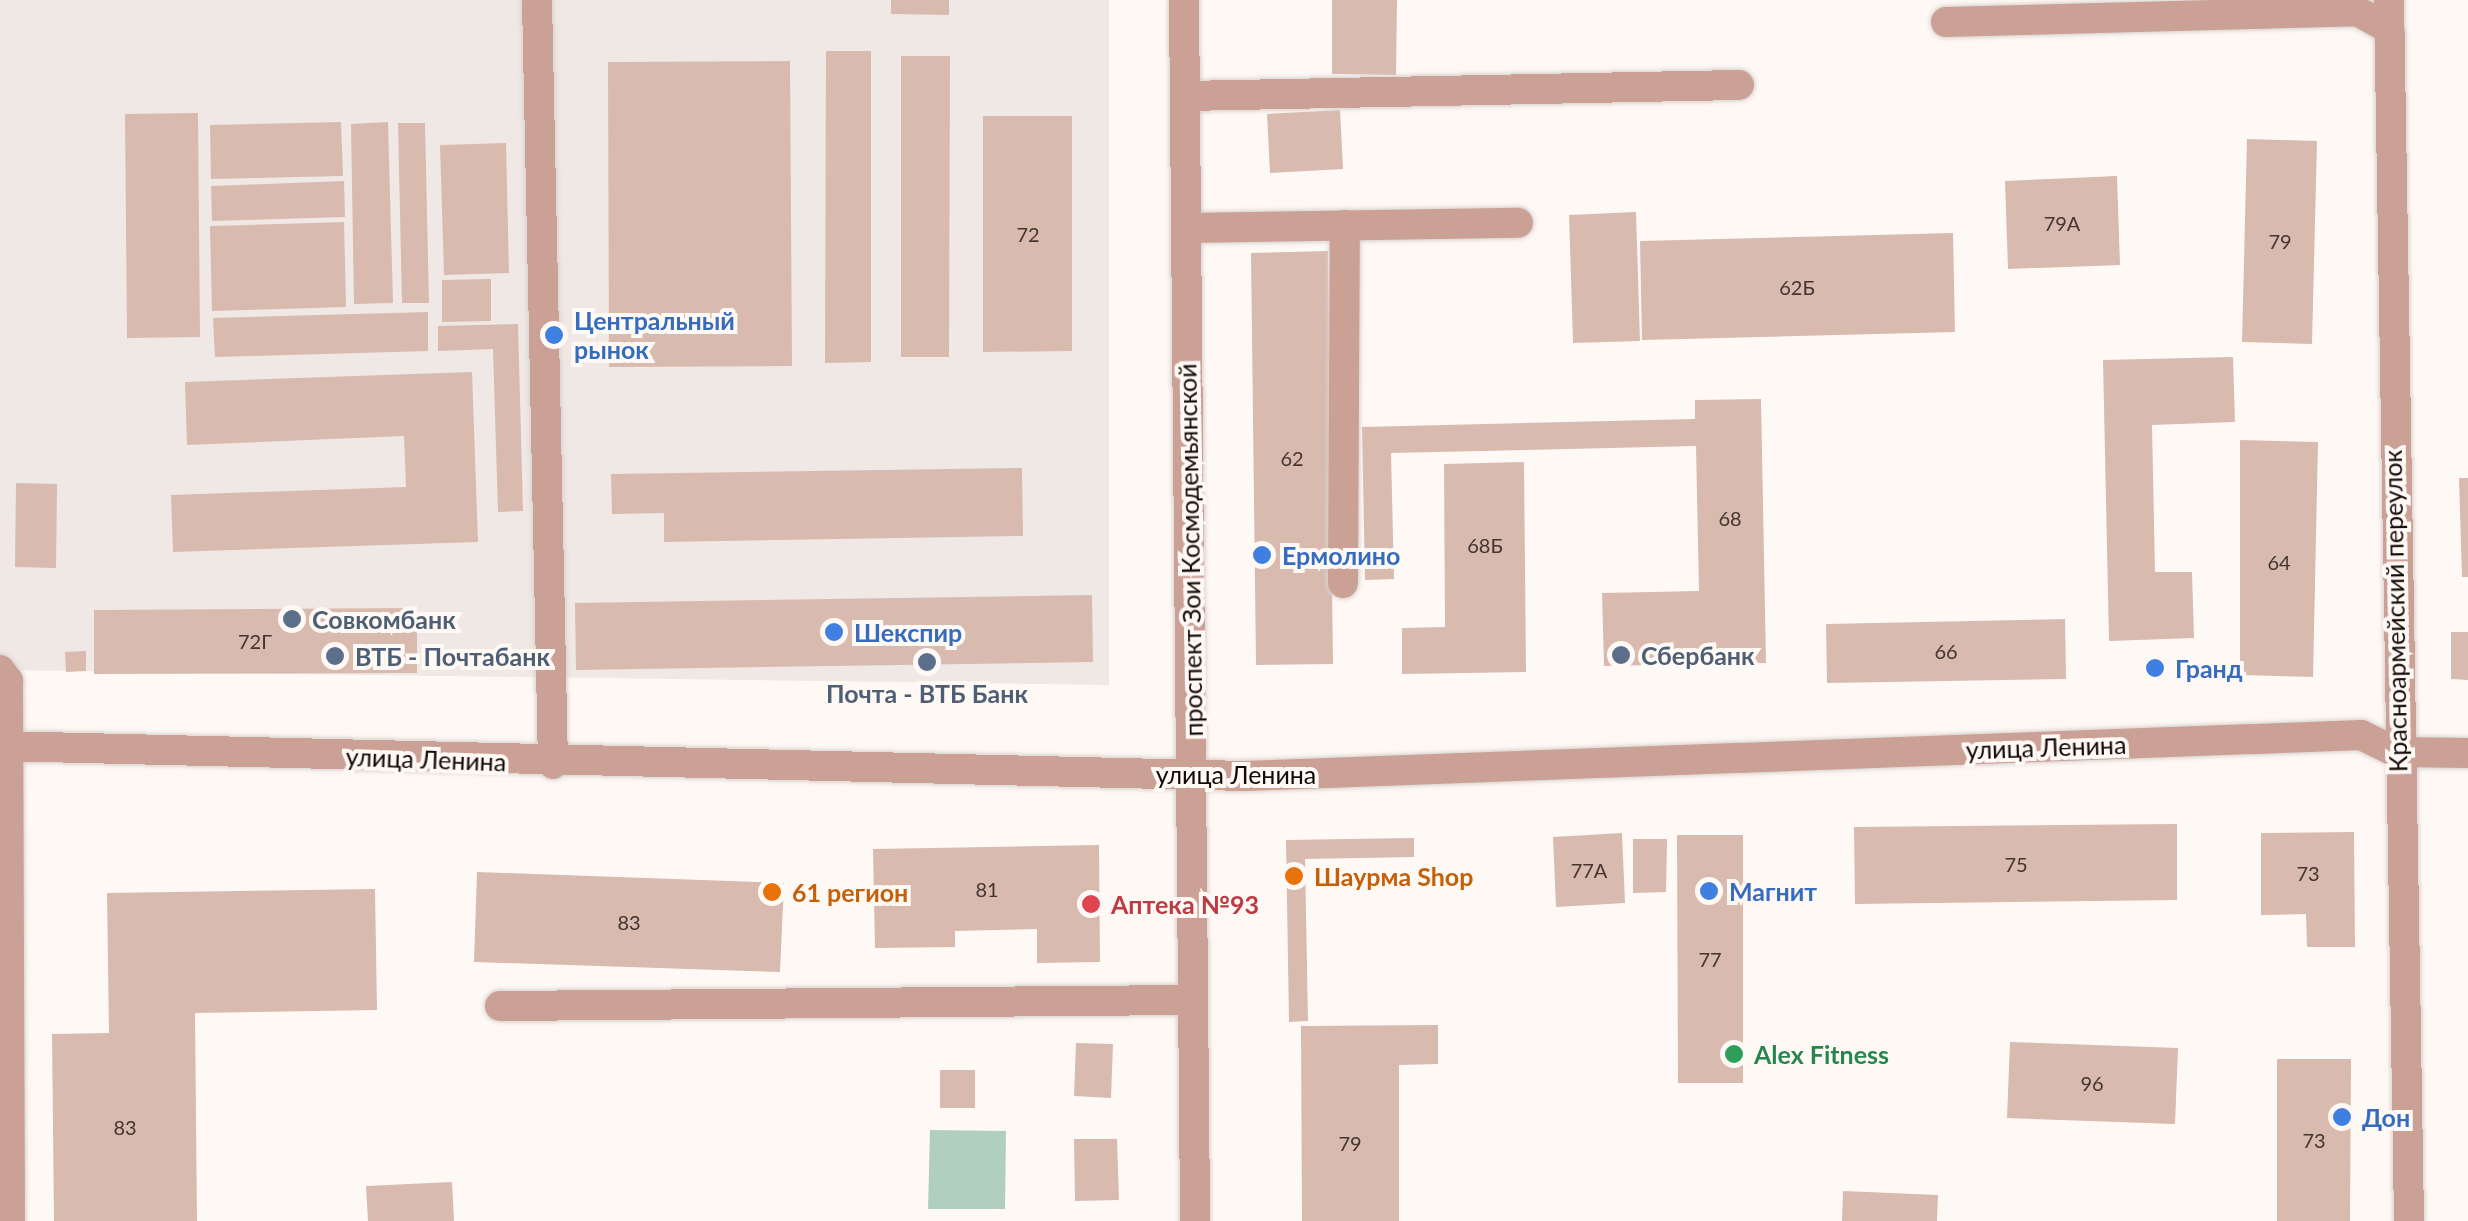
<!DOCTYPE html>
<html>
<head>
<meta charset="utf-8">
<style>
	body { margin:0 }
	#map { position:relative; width:2468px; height:1221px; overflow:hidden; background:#fff9f6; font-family:Lato,sans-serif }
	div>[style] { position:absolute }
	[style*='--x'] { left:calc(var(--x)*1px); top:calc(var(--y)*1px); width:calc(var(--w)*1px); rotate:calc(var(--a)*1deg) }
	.built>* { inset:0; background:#f0e8e5 }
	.green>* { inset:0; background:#b0cfbc }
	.building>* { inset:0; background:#d8baaf }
	.roads { filter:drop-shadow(0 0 2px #d9d3d0) drop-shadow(0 0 2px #d9d3d0) }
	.minor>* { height:30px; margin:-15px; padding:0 15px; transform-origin:15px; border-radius:15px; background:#cba095 }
	.dots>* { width:28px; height:28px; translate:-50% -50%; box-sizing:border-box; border:5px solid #fff9f6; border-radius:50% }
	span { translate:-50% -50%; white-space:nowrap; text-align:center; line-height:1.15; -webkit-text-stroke:8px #fff9f6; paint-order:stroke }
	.number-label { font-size:20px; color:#443530 }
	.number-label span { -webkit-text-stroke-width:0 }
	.shop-label { font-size:25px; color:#366cbe; font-weight:700 }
	.left { translate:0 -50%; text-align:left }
	.street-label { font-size:25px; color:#130906 }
	.service-label { font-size:25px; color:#4e5e75; font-weight:700 }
	.food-label { font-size:25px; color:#c56008; font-weight:700 }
	.health-label { font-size:25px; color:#be3a42; font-weight:700 }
	.leisure-label { font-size:25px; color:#27864d; font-weight:700 }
</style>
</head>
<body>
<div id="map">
	<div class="built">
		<div style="clip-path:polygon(0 0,1109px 0,1109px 685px,0 670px)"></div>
	</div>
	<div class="green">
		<div style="clip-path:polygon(930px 1130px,1006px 1131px,1005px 1209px,928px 1209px)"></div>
	</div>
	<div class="building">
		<div style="clip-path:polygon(891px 0,949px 0,949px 15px,891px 14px)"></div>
		<div style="clip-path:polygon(1332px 0,1397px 0,1396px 75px,1332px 74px)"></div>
		<div style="clip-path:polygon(826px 51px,871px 51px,871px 362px,825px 363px)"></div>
		<div style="clip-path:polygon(901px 56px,950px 56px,949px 357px,901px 357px)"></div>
		<div style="clip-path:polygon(790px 61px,792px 366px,609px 367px,608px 62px)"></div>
		<div style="clip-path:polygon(1340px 110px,1343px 169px,1270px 173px,1267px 114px)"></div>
		<div style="clip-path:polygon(198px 113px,200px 337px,127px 338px,125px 114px)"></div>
		<div style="clip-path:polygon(983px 116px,1072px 116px,1072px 351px,983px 352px)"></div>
		<div style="clip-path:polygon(341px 122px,343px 176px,211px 179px,210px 125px)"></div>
		<div style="clip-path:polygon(388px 122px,393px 303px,354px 304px,351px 124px)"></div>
		<div style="clip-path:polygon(398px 123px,425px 123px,429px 303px,402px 303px)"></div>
		<div style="clip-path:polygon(2247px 139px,2317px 141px,2312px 344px,2242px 342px)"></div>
		<div style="clip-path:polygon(506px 143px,509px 273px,444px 275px,440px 145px)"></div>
		<div style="clip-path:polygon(2117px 176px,2120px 265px,2008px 269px,2005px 181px)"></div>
		<div style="clip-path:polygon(344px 181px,345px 217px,212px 221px,211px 186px)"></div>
		<div style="clip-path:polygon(1636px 212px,1640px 341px,1573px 343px,1569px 215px)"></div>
		<div style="clip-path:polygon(344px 222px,346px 307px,212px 311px,210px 226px)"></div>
		<div style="clip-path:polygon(1953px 233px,1955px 332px,1642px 340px,1640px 241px)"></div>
		<div style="clip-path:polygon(1328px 251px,1333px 664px,1256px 665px,1251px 253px)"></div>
		<div style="clip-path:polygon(491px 279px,491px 321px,442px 322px,442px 280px)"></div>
		<div style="clip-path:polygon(428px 312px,428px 351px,215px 357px,213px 318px)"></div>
		<div style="clip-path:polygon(518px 324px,523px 511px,498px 512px,493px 349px,438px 351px,438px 326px)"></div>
		<div style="clip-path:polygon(2233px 357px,2235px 422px,2152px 425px,2155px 572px,2192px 572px,2194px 638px,2109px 641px,2103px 360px)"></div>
		<div style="clip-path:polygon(472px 372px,478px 542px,173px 552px,171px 495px,406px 487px,404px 436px,187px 445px,185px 382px)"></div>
		<div style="clip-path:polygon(1761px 399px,1766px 663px,1604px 666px,1602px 593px,1699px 591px,1696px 446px,1391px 453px,1394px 579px,1365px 580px,1362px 427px,1695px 419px,1695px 400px)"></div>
		<div style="clip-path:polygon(2240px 440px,2318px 442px,2313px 677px,2240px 675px)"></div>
		<div style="clip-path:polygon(1524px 462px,1526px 672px,1402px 674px,1402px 628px,1445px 627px,1444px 464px)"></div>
		<div style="clip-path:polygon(1022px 468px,1023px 536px,664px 542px,664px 513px,612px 514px,611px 474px)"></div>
		<div style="clip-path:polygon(2459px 478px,2468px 478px,2468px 577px,2462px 577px)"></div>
		<div style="clip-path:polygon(16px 483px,57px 484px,56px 568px,15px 567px)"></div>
		<div style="clip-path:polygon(1092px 595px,1093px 662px,576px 670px,575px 603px)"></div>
		<div style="clip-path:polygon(417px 608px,417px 673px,94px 674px,94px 610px)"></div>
		<div style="clip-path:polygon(2065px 619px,2066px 679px,1827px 683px,1826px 624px)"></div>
		<div style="clip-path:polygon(2451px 632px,2468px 632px,2468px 680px,2451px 679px)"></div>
		<div style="clip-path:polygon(86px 651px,86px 671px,66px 672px,65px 652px)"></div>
		<div style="clip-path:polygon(2177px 824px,2177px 900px,1855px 904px,1854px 827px)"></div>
		<div style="clip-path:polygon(2354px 832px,2355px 947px,2307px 947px,2306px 914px,2261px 915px,2261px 833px)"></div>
		<div style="clip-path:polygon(1622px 833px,1625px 903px,1556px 907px,1553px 837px)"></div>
		<div style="clip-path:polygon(1677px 835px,1743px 835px,1743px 1083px,1678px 1083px)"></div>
		<div style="clip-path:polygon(1414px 838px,1414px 857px,1305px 859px,1308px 1021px,1289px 1022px,1286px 840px)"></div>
		<div style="clip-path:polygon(1633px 839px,1667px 839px,1666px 892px,1633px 893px)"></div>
		<div style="clip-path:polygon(1099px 845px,1100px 962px,1037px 963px,1037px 929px,955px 931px,955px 947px,875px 948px,873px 849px)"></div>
		<div style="clip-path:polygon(477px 872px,784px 883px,780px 972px,474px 962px)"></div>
		<div style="clip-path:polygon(375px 889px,377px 1010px,195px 1013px,197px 1221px,54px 1221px,52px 1034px,109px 1033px,107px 893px)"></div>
		<div style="clip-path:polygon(1438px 1025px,1438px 1064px,1399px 1065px,1399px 1221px,1302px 1221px,1301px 1026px)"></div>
		<div style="clip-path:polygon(2010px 1042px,2178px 1048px,2175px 1124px,2007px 1118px)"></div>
		<div style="clip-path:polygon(1076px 1043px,1113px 1044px,1111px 1098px,1074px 1096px)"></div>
		<div style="clip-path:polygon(2277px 1059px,2351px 1059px,2350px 1221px,2277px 1221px)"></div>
		<div style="clip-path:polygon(940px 1070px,975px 1070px,975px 1108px,940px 1108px)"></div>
		<div style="clip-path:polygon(1074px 1139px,1117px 1139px,1119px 1200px,1075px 1201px)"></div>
		<div style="clip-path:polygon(452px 1182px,454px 1221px,368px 1221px,366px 1186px)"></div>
		<div style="clip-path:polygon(1843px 1191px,1938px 1195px,1937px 1221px,1842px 1221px)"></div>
	</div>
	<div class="roads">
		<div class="minor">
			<div style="--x:537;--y:0;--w:764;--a:88.8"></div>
			<div style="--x:1184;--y:0;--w:1221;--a:89.48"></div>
			<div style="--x:2389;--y:0;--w:1221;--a:89.06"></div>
			<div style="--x:1946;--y:22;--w:411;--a:-1.5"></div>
			<div style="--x:2357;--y:11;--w:37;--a:29"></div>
			<div style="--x:1185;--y:96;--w:554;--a:-1.14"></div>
			<div style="--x:1186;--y:228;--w:332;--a:-0.9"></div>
			<div style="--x:1343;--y:583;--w:358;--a:-89.7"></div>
			<div style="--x:0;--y:670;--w:14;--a:54"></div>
			<div style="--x:8;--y:681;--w:540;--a:89.79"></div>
			<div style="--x:0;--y:746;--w:1245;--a:1.38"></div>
			<div style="--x:1245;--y:776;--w:1117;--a:-2.1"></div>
			<div style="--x:2361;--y:735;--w:39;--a:26"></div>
			<div style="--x:2396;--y:752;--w:72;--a:0.8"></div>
			<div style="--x:500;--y:1006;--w:693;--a:-0.5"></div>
		</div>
	</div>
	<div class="dots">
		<div style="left:554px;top:335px;background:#3f7fe0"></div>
		<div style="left:1262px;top:555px;background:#3f7fe0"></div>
		<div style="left:292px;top:619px;background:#5c6f8a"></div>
		<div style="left:834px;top:632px;background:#3f7fe0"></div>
		<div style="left:1621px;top:655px;background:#5c6f8a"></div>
		<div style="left:335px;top:656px;background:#5c6f8a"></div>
		<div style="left:927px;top:662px;background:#5c6f8a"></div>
		<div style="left:2155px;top:668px;background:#3f7fe0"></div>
		<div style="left:1294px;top:876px;background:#e8710a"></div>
		<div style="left:1709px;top:891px;background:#3f7fe0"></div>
		<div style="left:772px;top:892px;background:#e8710a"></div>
		<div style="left:1091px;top:904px;background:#e0444e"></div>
		<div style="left:1734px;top:1054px;background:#2e9e5b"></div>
		<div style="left:2342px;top:1117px;background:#3f7fe0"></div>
	</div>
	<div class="number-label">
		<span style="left:2062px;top:223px">79А</span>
		<span style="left:1028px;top:234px">72</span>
		<span style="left:2280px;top:241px">79</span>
		<span style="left:1797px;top:287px">62Б</span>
		<span style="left:1292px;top:458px">62</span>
		<span style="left:1730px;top:518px">68</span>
		<span style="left:1485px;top:545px">68Б</span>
		<span style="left:2279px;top:562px">64</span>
		<span style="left:255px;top:641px">72Г</span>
		<span style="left:1946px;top:651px">66</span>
		<span style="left:2016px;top:864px">75</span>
		<span style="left:1589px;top:870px">77А</span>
		<span style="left:2308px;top:873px">73</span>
		<span style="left:987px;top:889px">81</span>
		<span style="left:629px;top:922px">83</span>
		<span style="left:1710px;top:959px">77</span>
		<span style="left:2092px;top:1083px">96</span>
		<span style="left:125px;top:1127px">83</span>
		<span style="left:2314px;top:1140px">73</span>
		<span style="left:1350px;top:1143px">79</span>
	</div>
	<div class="shop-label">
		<span class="left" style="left:574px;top:335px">Центральный<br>рынок</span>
		<span class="left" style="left:1282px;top:555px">Ермолино</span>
		<span class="left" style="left:854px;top:632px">Шекспир</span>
		<span class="left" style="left:2175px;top:668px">Гранд</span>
		<span class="left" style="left:1729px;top:891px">Магнит</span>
		<span class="left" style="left:2362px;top:1117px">Дон</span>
	</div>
	<div class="street-label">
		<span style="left:1190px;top:550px;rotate:-91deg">проспект Зои Космодемьянской</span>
		<span style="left:2395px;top:611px;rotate:-91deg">Красноармейский переулок</span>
		<span style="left:2046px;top:747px;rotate:-2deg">улица Ленина</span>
		<span style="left:426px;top:759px;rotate:2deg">улица Ленина</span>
		<span style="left:1236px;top:774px">улица Ленина</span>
	</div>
	<div class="service-label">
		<span class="left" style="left:312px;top:619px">Совкомбанк</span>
		<span class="left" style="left:1641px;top:655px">Сбербанк</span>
		<span class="left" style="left:355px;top:656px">ВТБ - Почтабанк</span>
		<span style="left:927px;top:693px">Почта - ВТБ Банк</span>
	</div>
	<div class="food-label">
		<span class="left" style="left:1314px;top:876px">Шаурма Shop</span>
		<span class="left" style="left:792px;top:892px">61 регион</span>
	</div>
	<div class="health-label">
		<span class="left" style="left:1111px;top:904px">Аптека №93</span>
	</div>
	<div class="leisure-label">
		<span class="left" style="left:1754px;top:1054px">Alex Fitness</span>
	</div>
</div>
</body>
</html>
